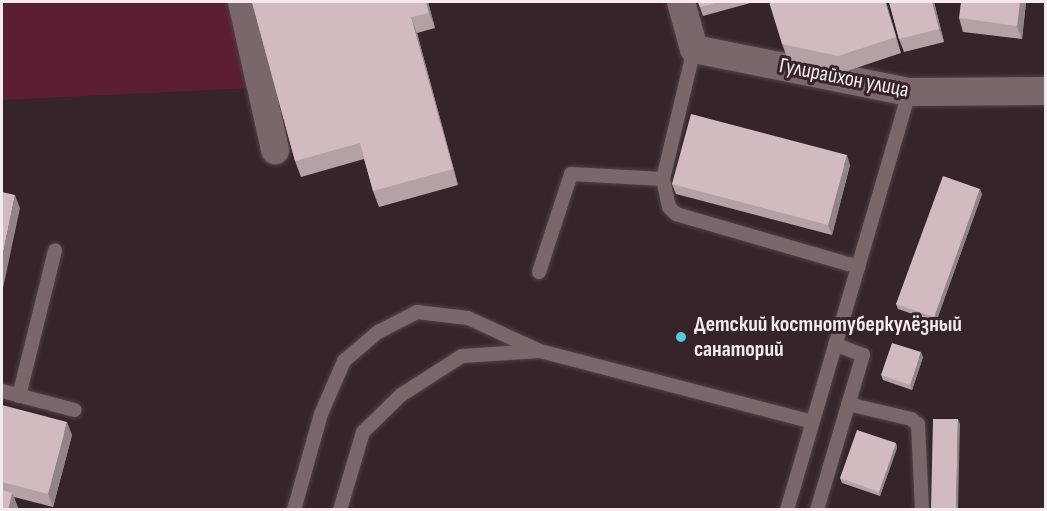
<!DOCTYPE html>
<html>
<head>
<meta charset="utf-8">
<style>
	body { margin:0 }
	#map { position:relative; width:1047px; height:511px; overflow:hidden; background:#352428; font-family:"Sofia Sans Condensed",sans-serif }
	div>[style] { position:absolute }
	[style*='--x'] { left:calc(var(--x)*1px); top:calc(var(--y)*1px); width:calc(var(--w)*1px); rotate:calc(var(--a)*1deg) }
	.green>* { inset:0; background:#5c1f31 }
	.roads { filter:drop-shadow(0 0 2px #504245) drop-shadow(0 0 2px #504245) }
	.lane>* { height:14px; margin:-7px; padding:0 7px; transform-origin:7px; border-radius:7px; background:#7a676a }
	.street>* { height:28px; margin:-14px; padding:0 14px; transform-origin:14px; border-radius:14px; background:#7a676a }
	.wall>* { inset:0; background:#b4a1a4 }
	.shaded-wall>* { inset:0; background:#928386 }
	.building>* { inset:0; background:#d1bbbf }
	.dots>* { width:16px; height:16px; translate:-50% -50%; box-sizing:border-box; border:3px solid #352428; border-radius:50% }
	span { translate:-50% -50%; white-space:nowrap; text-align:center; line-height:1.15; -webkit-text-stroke:6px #352428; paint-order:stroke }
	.street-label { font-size:22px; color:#f5eaec }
	.poi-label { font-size:22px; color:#f5eaec; font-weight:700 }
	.left { translate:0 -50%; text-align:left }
	.frame { position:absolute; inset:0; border:3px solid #f5eaec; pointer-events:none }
</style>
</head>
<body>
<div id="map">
	<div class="green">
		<div style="clip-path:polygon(2px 2px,229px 2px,252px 88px,2px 100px)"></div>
	</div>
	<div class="roads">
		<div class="lane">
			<div style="--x:663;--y:179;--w:29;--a:78"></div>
			<div style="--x:669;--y:207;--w:10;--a:45"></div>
			<div style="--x:676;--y:214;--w:190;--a:16.2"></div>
			<div style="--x:539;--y:272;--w:103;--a:-71.9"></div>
			<div style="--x:571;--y:174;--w:92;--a:3.1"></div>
			<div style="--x:663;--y:179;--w:134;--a:-76.6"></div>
			<div style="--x:2;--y:391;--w:75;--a:14.6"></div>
			<div style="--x:19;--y:396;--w:150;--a:-76.1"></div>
			<div style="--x:848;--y:404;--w:65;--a:13.4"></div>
			<div style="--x:911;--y:419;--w:9;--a:36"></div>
			<div style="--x:918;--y:424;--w:86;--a:87.3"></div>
			<div style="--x:294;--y:510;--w:100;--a:-74.3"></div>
			<div style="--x:321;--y:414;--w:58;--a:-66.5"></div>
			<div style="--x:344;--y:361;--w:45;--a:-40.5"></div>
			<div style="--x:378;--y:332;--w:44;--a:-27.1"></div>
			<div style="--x:417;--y:312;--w:51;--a:6.7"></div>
			<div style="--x:468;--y:318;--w:77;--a:24.6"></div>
			<div style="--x:340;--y:510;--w:81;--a:-73.6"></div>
			<div style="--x:363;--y:432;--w:53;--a:-44.2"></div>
			<div style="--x:401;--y:395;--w:72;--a:-32.6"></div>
			<div style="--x:462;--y:356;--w:78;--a:-3.7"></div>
			<div style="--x:540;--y:351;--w:281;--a:14.6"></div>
			<div style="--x:787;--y:510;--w:435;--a:-73.7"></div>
			<div style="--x:817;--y:510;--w:162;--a:-73.5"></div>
			<div style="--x:863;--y:355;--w:30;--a:-159"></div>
		</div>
		<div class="street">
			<div style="--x:242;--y:2;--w:152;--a:77.4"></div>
			<div style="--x:681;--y:2;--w:49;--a:74.5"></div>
			<div style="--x:694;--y:49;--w:219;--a:11.3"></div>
			<div style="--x:909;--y:92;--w:137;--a:-0.4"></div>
		</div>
	</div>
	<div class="wall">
		<div style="clip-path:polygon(252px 2px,428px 2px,435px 28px,417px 33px,458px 185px,379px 207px,373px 191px,364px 159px,301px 177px,295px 161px)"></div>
		<div style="clip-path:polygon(698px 2px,754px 2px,703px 16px)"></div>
		<div style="clip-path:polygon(886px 2px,901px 53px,844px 72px,788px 60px,782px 44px)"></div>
		<div style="clip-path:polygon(889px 2px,934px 2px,944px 42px,904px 52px,899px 39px)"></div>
		<div style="clip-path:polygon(1026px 2px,1022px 39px,963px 32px,959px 18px)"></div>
		<div style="clip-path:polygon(850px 165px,832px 235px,676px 194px,672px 184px)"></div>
		<div style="clip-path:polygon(982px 194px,936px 322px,898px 309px,896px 304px)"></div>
		<div style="clip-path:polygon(923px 357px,912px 390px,883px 380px,881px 375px)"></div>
		<div style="clip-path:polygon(2px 405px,72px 435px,53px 507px,14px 497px,18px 508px,2px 510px)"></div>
		<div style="clip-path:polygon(896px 443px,897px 448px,880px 496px,842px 483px,840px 478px)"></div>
	</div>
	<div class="shaded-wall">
		<div style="clip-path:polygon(426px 2px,428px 2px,435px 28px,429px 13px)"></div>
		<div style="clip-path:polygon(885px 2px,886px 2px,901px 53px,896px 37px)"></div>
		<div style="clip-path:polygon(932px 2px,934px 2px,944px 42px,939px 29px)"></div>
		<div style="clip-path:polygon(1020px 2px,1026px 2px,1022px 39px,1017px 26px)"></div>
		<div style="clip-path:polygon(411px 17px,417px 33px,458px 185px,453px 169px)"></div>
		<div style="clip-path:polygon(847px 155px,850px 165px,832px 235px,828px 225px)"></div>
		<div style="clip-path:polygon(980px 189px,982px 194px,936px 322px,934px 317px)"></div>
		<div style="clip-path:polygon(15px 195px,20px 208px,2px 293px,2px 258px)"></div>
		<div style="clip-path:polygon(921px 352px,923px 357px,912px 390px,910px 385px)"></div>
		<div style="clip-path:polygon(958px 419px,960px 424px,958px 510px,956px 510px)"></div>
		<div style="clip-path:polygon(67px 422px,72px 435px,53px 507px,48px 494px)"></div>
		<div style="clip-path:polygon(896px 443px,897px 448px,880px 496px,879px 492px)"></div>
		<div style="clip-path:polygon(12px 493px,18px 508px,18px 510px,8px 510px)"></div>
	</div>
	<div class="building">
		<div style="clip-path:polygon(252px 2px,426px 2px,429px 13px,411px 17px,453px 169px,373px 191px,360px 143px,295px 161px)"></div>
		<div style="clip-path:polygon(698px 2px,719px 2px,700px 7px)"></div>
		<div style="clip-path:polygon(769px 2px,885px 2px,896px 37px,838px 56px,782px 44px)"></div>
		<div style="clip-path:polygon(889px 2px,932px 2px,939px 29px,899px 39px)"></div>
		<div style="clip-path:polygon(961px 2px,1020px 2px,1017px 26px,959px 18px)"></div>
		<div style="clip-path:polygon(691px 114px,847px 155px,828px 225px,672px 184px)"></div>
		<div style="clip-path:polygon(943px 176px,980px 189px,934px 317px,896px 304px)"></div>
		<div style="clip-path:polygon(2px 192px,15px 195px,2px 258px)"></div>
		<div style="clip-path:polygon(892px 343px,921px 352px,910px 385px,881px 375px)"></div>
		<div style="clip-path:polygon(2px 405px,67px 422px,48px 494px,2px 482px)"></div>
		<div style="clip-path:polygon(933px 419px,958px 419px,956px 510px,931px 510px)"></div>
		<div style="clip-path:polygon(857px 430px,896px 443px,879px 492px,840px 478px)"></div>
		<div style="clip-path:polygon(2px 490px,12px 493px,8px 510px,2px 510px)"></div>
	</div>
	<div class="dots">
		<div style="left:681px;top:337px;background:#56c9e0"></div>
	</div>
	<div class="street-label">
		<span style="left:844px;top:78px;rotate:11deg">Гулирайхон улица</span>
	</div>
	<div class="poi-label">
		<span class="left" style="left:694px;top:337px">Детский костнотуберкулёзный<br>санаторий</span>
	</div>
	<div class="frame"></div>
</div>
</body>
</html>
